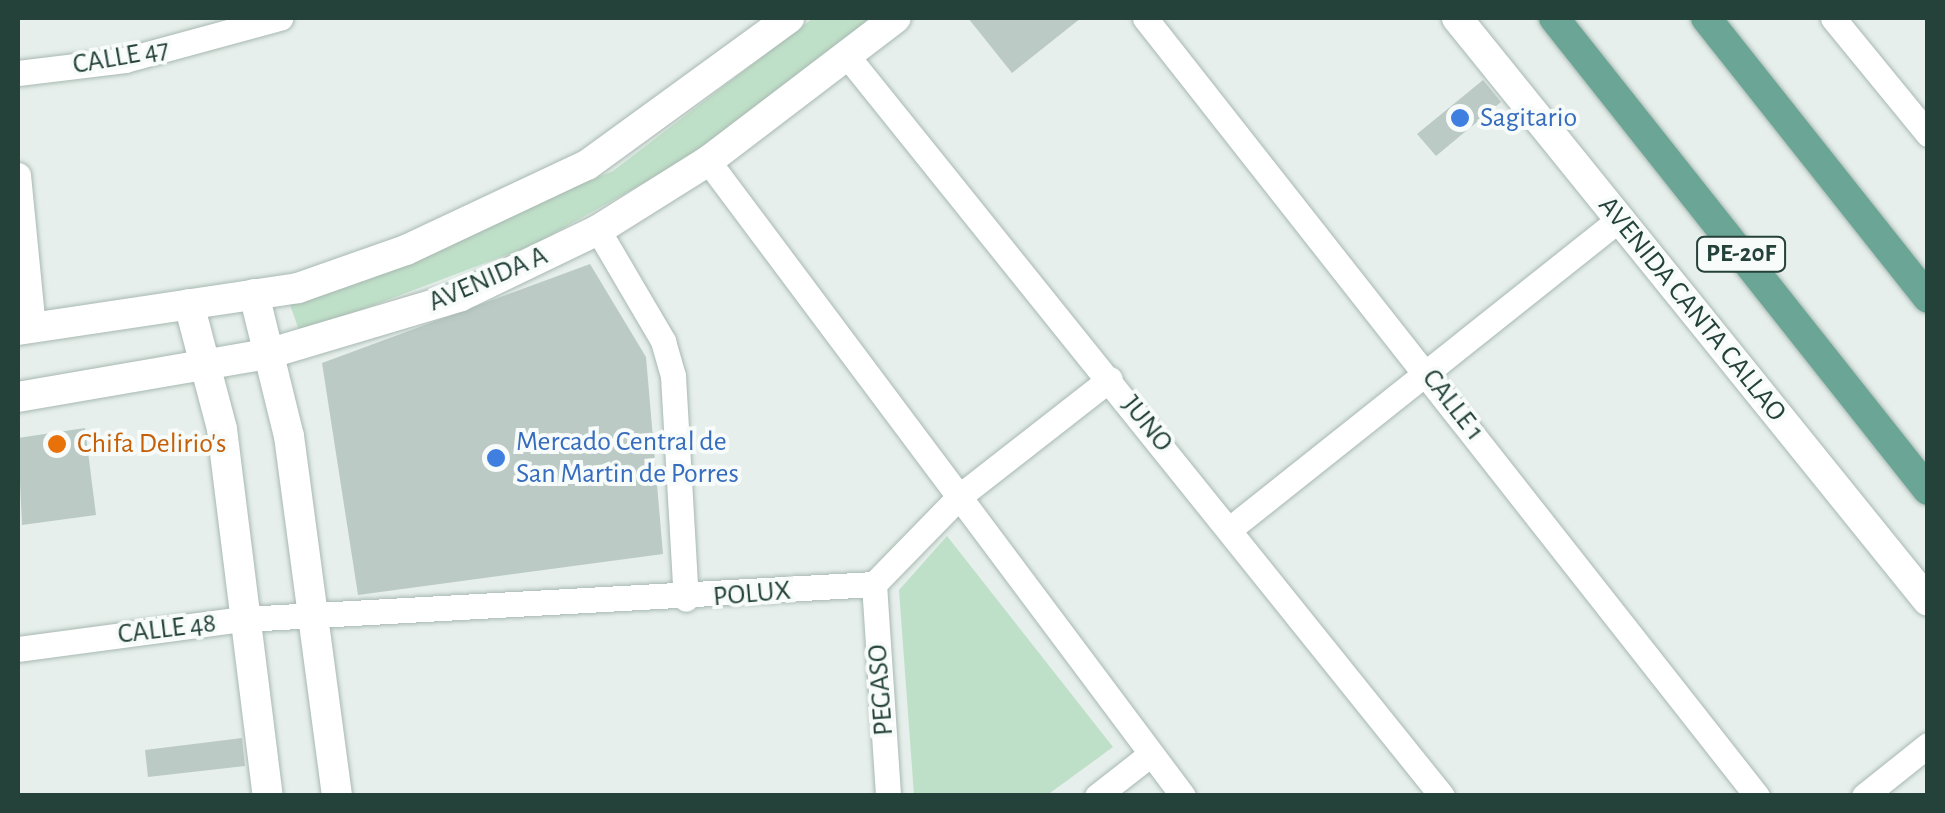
<!DOCTYPE html>
<html>
<head>
<meta charset="utf-8">
<style>
	body { margin:0 }
	#map { position:relative; width:1945px; height:813px; overflow:hidden; background:#e6efeb; font-family:"Alegreya Sans",sans-serif }
	div>[style] { position:absolute }
	[style*='--x'] { left:calc(var(--x)*1px); top:calc(var(--y)*1px); width:calc(var(--w)*1px); rotate:calc(var(--a)*1deg) }
	.green>* { inset:0; background:#bfe0c8 }
	.building>* { inset:0; background:#bbcac4 }
	.roads { filter:drop-shadow(0 0 2px #a8b8b2) drop-shadow(0 0 2px #a8b8b2) }
	.street>* { height:25px; margin:-12.5px; padding:0 12.5px; transform-origin:12.5px; border-radius:12.5px; background:#fff }
	.secondary>* { height:30px; margin:-15px; padding:0 15px; transform-origin:15px; border-radius:15px; background:#fff }
	.primary>* { height:30px; margin:-15px; padding:0 15px; transform-origin:15px; border-radius:15px; background:#6aa596 }
	.dots>* { width:28px; height:28px; translate:-50% -50%; box-sizing:border-box; border:5px solid #f7fbf9; border-radius:50% }
	span { translate:-50% -50%; white-space:nowrap; text-align:center; line-height:1.15; -webkit-text-stroke:8px #f7fbf9; paint-order:stroke }
	.shield-label span { padding:2px 8px; background:#f7fbf9; border:2px solid; border-radius:8px; -webkit-text-stroke-width:0 }
	.shield-label { font-size:25px; color:#24423a; font-weight:700 }
	.street-label { font-size:28px; color:#24423a }
	.shop-label { font-size:28px; color:#366cbe }
	.left { translate:0 -50%; text-align:left }
	.food-label { font-size:28px; color:#c56008 }
	.frame { position:absolute; inset:0; border:20px solid #24423a; pointer-events:none }
</style>
</head>
<body>
<div id="map">
	<div class="green">
		<div style="clip-path:polygon(813px 18px,872px 18px,710px 146px,533px 245px,300px 333px,289px 302px,613px 171px)"></div>
		<div style="clip-path:polygon(947px 536px,1113px 747px,1050px 793px,914px 795px,899px 590px)"></div>
	</div>
	<div class="building">
		<div style="clip-path:polygon(968px 18px,1081px 18px,1012px 73px)"></div>
		<div style="clip-path:polygon(1483px 80px,1501px 102px,1436px 156px,1417px 134px)"></div>
		<div style="clip-path:polygon(590px 264px,646px 357px,663px 554px,358px 595px,322px 363px)"></div>
		<div style="clip-path:polygon(85px 428px,96px 515px,22px 525px,18px 438px)"></div>
		<div style="clip-path:polygon(242px 738px,245px 766px,148px 777px,145px 750px)"></div>
	</div>
	<div class="roads">
		<div class="street">
			<div style="--x:1145;--y:18;--w:990;--a:51.81"></div>
			<div style="--x:1833;--y:18;--w:150;--a:50.7"></div>
			<div style="--x:848;--y:57;--w:948;--a:51.21"></div>
			<div style="--x:18;--y:73;--w:108;--a:-6.9"></div>
			<div style="--x:125;--y:60;--w:161;--a:-15.2"></div>
			<div style="--x:708;--y:161;--w:793;--a:53.2"></div>
			<div style="--x:18;--y:175;--w:154;--a:84.4"></div>
			<div style="--x:598;--y:230;--w:129;--a:59.6"></div>
			<div style="--x:663;--y:341;--w:36;--a:74"></div>
			<div style="--x:673;--y:376;--w:223;--a:86.7"></div>
			<div style="--x:1231;--y:528;--w:496;--a:-38.5"></div>
			<div style="--x:874;--y:584;--w:212;--a:86.2"></div>
			<div style="--x:18;--y:649;--w:228;--a:-7.6"></div>
			<div style="--x:244;--y:619;--w:631;--a:-3.18"></div>
			<div style="--x:874;--y:584;--w:123;--a:-45.7"></div>
			<div style="--x:960;--y:496;--w:190;--a:-38"></div>
			<div style="--x:1097;--y:796;--w:68;--a:-37.9"></div>
			<div style="--x:1864;--y:796;--w:82;--a:-38.6"></div>
		</div>
		<div class="secondary">
			<div style="--x:1457;--y:18;--w:749;--a:51.07"></div>
			<div style="--x:254;--y:294;--w:146;--a:76.2"></div>
			<div style="--x:289;--y:436;--w:363;--a:82.4"></div>
			<div style="--x:189;--y:304;--w:129;--a:75.2"></div>
			<div style="--x:222;--y:429;--w:370;--a:82.9"></div>
			<div style="--x:18;--y:330;--w:283;--a:-8.5"></div>
			<div style="--x:298;--y:288;--w:114;--a:-19.4"></div>
			<div style="--x:406;--y:250;--w:200;--a:-25.2"></div>
			<div style="--x:587;--y:165;--w:250;--a:-36"></div>
			<div style="--x:18;--y:397;--w:253;--a:-9.8"></div>
			<div style="--x:267;--y:354;--w:202;--a:-16.6"></div>
			<div style="--x:461;--y:296;--w:152;--a:-25.7"></div>
			<div style="--x:598;--y:230;--w:130;--a:-32.1"></div>
			<div style="--x:708;--y:161;--w:236;--a:-37.3"></div>
		</div>
		<div class="primary">
			<div style="--x:1554;--y:18;--w:602;--a:51.61"></div>
			<div style="--x:1706;--y:18;--w:357;--a:51.6"></div>
		</div>
	</div>
	<div class="dots">
		<div style="left:1460px;top:118px;background:#3f7fe0"></div>
		<div style="left:57px;top:444px;background:#e8710a"></div>
		<div style="left:496px;top:458px;background:#3f7fe0"></div>
	</div>
	<div class="shield-label">
		<span style="left:1741px;top:254px">PE-20F</span>
	</div>
	<div class="street-label">
		<span style="left:121px;top:57px;rotate:-10deg">CALLE 47</span>
		<span style="left:488px;top:279px;rotate:-23deg">AVENIDA A</span>
		<span style="left:1692px;top:309px;rotate:51deg">AVENIDA CANTA CALLAO</span>
		<span style="left:1453px;top:405px;rotate:52deg">CALLE 1</span>
		<span style="left:1147px;top:424px;rotate:51deg">JUNO</span>
		<span style="left:752px;top:594px;rotate:-5deg">POLUX</span>
		<span style="left:167px;top:629px;rotate:-7deg">CALLE 48</span>
		<span style="left:881px;top:690px;rotate:-94deg">PEGASO</span>
	</div>
	<div class="shop-label">
		<span class="left" style="left:1480px;top:118px">Sagitario</span>
		<span class="left" style="left:516px;top:458px">Mercado Central de<br>San Martin de Porres</span>
	</div>
	<div class="food-label">
		<span class="left" style="left:77px;top:444px">Chifa Delirio's</span>
	</div>
	<div class="frame"></div>
</div>
</body>
</html>
